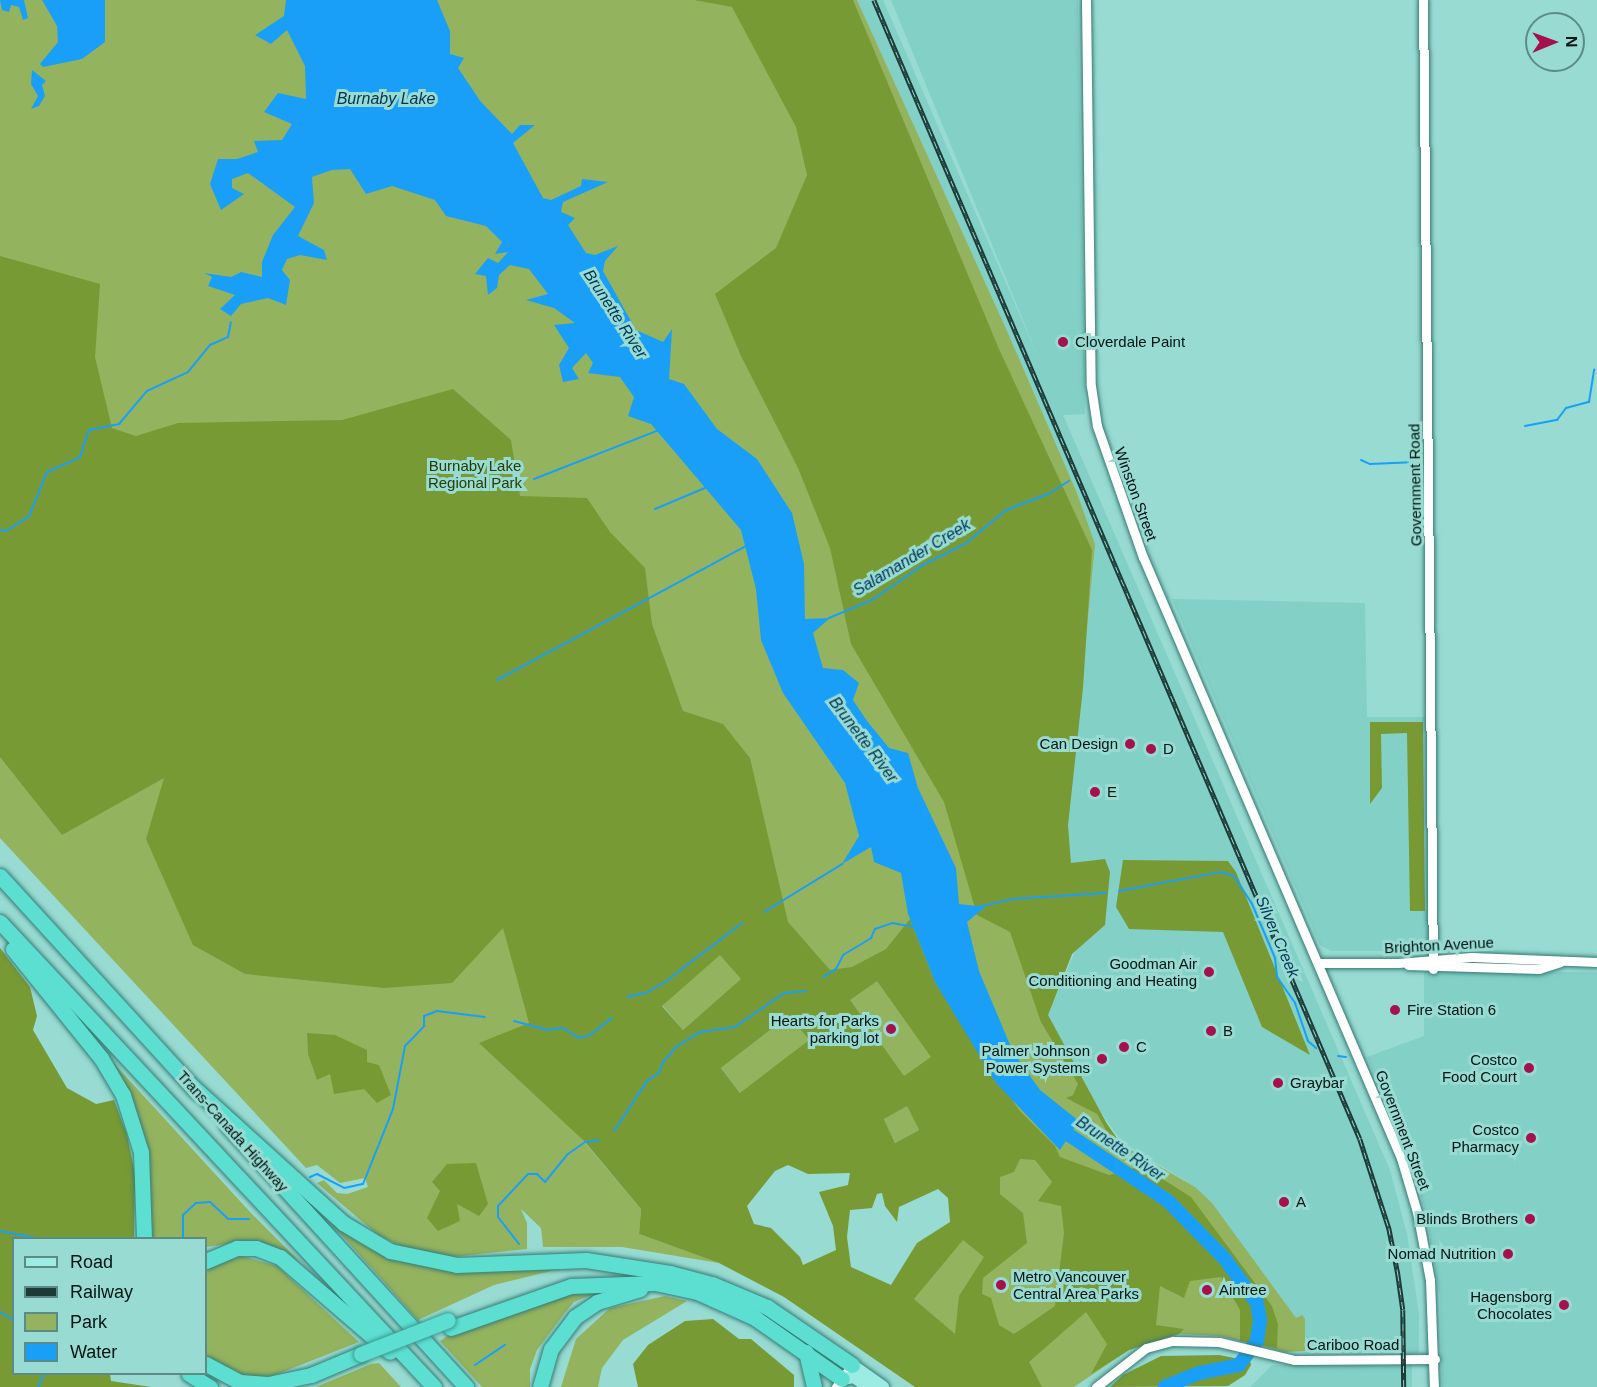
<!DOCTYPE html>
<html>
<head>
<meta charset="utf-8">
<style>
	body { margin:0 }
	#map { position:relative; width:1597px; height:1387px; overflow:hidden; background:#97dbd2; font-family:Arial,sans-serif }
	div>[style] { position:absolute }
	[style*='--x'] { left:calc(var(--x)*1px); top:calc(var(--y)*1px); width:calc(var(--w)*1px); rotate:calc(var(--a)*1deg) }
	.built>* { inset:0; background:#82d0c6 }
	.green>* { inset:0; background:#94b35e }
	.forest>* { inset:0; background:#789a35 }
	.water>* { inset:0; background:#1a9ff8 }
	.stream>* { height:2px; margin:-1px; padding:0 1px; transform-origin:1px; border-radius:1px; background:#1a9ff8 }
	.river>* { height:14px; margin:-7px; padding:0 7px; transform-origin:7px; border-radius:7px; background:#1a9ff8 }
	.roads { filter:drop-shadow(0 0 2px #367a73) drop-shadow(0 0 2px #367a73) }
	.minor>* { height:9px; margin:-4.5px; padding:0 4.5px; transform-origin:4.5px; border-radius:4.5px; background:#fff }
	.major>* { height:12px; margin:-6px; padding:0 6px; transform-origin:6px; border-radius:6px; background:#9dece3 }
	.highway>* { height:15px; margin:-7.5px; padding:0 7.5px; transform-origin:7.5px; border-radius:7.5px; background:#5cdfd1 }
	.rail>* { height:4.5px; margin-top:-2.25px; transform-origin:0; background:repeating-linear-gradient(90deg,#97dbd2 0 7px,#1d3a37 0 14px); box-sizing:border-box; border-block:2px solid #1d3a37 }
	.bridges { filter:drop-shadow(0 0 2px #3c988e) drop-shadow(0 0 2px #3c988e) }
	.highway-bridge>* { height:15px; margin:-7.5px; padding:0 7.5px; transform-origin:7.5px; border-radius:7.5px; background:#5cdfd1 }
	.dots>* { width:16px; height:16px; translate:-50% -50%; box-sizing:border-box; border:3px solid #97dbd2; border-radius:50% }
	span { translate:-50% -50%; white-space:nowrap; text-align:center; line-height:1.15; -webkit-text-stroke:6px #97dbd2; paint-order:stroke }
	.poi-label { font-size:15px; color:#001412 }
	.left { translate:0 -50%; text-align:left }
	.right { translate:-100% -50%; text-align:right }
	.park-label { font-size:15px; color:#293a02 }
	.street-label { font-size:15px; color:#001412 }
	.water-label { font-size:16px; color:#013355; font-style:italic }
	.legend { position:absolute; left:12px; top:1237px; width:195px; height:138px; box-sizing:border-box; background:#97dbd2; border:2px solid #5b8b85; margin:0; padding:8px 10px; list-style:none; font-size:18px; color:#001412 }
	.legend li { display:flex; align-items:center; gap:12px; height:30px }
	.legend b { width:30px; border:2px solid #5b8b85 }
	.north { position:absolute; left:1525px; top:12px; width:60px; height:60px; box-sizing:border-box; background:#97dbd2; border:2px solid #5b8b85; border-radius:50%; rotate:89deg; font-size:16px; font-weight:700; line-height:24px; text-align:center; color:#001412 }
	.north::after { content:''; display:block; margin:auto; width:21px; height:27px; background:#a5114c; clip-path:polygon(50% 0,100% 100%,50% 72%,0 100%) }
</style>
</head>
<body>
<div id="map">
	<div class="built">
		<div style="clip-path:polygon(857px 0,883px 0,1042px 366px,891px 0,1078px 0,1085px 414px,1063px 415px,1390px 1170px,1407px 1234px,1419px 1314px,1419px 1352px,1412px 1354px,1412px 1387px,1250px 1387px,1272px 1365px,1400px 1366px,1403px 1353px,1394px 1352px,1393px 1344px,1308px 1347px,1307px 1339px,1195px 1187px,1122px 1142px,1100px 1111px,1048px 1015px,1089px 919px,1071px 863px,1068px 825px,1094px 544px,1077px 493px,1008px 333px)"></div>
		<div style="clip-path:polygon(1172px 599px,1365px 603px,1367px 717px,1428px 717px,1430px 946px,1425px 951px,1331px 951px,1320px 945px)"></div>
		<div style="clip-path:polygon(1424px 972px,1597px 972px,1597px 1387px,1442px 1387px,1440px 1296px,1426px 1213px,1406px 1146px,1367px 1057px,1424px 1036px)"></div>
	</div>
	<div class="green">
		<div style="clip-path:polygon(0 0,857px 0,1008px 333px,1077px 493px,1095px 544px,1068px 825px,1072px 954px,1048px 1015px,1107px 1124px,1121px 1144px,1195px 1187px,1212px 1203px,1296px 1318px,1302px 1315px,1305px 1319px,1305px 1351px,1285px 1352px,1220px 1336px,1179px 1334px,1129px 1350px,1074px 1387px,1025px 1387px,900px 1299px,982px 1185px,710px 885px,547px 1106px,576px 1132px,641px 1209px,639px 1234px,719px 1263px,622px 1247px,543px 1247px,541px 1228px,521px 1209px,527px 1223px,527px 1249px,452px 1257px,415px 1253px,378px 1235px,317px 1183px,324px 1180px,337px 1193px,347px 1194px,368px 1187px,365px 1178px,340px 1183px,317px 1165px,306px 1168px,0 838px)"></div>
		<div style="clip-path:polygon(720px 954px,742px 979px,683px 1030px,662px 1005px)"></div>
		<div style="clip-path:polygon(789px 1014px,809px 1040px,741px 1094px,721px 1068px)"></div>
		<div style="clip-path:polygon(107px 1056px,250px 1212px,301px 1263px,285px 1251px,249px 1241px,206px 1247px,206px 1238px,147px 1238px,146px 1166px)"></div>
		<div style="clip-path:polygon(907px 1105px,919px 1130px,895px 1143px,884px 1119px)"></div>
		<div style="clip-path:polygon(330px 1222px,360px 1243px,396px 1260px,448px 1270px,580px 1264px,494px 1285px,418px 1320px)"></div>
		<div style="clip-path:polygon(242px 1256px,277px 1266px,359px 1342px,270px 1377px,247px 1378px,206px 1358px,206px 1269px)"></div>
		<div style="clip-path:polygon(593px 1287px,610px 1287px,574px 1302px,564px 1314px,537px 1350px,530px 1369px,530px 1387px,482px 1387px,440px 1341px,453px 1332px)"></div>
		<div style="clip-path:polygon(665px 1296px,687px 1301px,623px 1340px,602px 1368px,598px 1387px,561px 1387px,576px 1339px,610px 1308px)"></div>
		<div style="clip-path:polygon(379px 1363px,401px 1387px,316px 1387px,371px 1364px)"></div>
	</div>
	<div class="forest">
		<div style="clip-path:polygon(694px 0,853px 0,999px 349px,1092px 550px,1083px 688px,1068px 825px,1071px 863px,1105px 859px,1110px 872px,1105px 925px,1072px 954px,1048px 1015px,1107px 1124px,1121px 1144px,1106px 1130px,1097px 1114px,1066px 1098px,1073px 1095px,1078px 1084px,1041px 1022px,1010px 932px,977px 915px,944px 802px,851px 644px,830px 548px,798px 468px,741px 356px,715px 294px,776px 248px,807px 175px,796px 127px,732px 7px)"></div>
		<div style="clip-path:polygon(evenodd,0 256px,100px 284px,95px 357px,112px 428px,136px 436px,178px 423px,342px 420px,453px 389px,511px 440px,520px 496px,587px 498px,610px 532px,645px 568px,652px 624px,683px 711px,723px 724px,750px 758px,788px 922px,830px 970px,852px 967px,886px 949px,910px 919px,935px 982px,1019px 1110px,1055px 1146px,1060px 1157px,1109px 1175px,1142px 1166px,1191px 1197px,1272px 1306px,1278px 1324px,1277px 1348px,1240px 1341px,1240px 1310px,1221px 1277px,1190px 1281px,1184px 1298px,1160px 1286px,1156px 1325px,1184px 1329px,1179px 1334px,1129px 1350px,1091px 1374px,1107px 1344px,1086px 1312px,1029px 1362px,1042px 1387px,915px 1387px,784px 1297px,719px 1263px,639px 1234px,641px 1209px,585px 1142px,479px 1043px,529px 1023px,503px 928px,452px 983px,384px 988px,245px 974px,193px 945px,146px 839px,164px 778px,62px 835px,0 757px,0 256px,720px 955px,741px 979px,683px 1030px,662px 1006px,720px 955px,0 256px,877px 981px,931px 1057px,904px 1076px,850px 1000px,877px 981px,0 256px,789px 1015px,809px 1040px,740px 1093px,721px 1068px,789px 1015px,0 256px,907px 1106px,919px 1130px,895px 1143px,884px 1119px,907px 1106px,0 256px,1020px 1159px,1035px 1160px,1052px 1182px,1038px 1201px,1061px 1206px,1064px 1233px,1055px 1306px,1014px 1334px,999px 1325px,991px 1298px,982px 1294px,983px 1278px,1027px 1243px,1023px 1213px,1000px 1194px,1000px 1177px,1014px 1172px,1020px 1159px,0 256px,788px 1165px,808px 1174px,850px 1173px,848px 1185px,819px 1192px,833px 1226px,836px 1250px,803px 1265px,800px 1257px,771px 1228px,754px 1224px,747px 1206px,775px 1171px,788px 1165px,0 256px,938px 1189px,948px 1198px,950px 1222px,917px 1243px,891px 1285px,851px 1267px,847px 1237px,850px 1210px,872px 1208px,877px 1194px,882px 1193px,885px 1206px,897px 1222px,899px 1207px,938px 1189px,0 256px,963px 1240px,984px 1257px,959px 1296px,955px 1334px,914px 1299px,963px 1240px)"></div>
		<div style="clip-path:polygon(1370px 722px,1423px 722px,1425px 911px,1410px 911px,1407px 733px,1381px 734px,1382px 788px,1370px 804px)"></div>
		<div style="clip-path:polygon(1123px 860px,1228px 861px,1236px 872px,1310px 1055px,1262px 1027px,1223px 932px,1129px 929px,1116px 907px)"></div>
		<div style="clip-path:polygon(0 948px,30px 987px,37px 1016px,33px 1030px,67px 1088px,96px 1104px,114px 1100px,127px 1135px,135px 1174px,134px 1238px,14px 1238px,14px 1374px,110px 1374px,111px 1381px,151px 1387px,0 1387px)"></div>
		<div style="clip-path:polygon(307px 1033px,335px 1035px,367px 1050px,367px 1062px,379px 1065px,391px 1095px,377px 1103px,364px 1089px,334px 1094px,330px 1074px,317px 1080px,308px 1054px)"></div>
		<div style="clip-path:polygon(476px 1163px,488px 1204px,479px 1216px,457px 1204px,460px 1221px,438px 1231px,427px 1218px,440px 1191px,432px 1182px,447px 1164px)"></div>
		<div style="clip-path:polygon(713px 1319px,739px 1339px,751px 1339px,794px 1375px,794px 1387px,638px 1387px,633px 1364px,648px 1345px,685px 1321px)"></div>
		<div style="clip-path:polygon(1219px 1355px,1250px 1361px,1251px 1365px,1245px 1375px,1228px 1386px,1110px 1387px,1123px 1375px,1161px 1356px)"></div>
	</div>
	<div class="water">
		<div style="clip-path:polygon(0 0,24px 0,28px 18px,23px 20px,19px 7px,11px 5px,9px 12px,2px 10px)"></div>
		<div style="clip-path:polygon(42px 0,105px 0,105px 42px,82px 59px,43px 67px,40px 64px,58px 42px,57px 26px)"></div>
		<div style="clip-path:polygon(286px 0,437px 0,450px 31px,450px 54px,464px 58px,458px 68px,481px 102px,512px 134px,520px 125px,535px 125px,513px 143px,543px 198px,551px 200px,581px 186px,582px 179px,608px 182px,563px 202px,561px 212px,575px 218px,568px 225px,586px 253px,595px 255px,618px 246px,605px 261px,603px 271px,636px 330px,663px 342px,672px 329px,669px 379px,684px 384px,717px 429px,757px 459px,792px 513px,804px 564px,805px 619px,830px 618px,813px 633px,823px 668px,843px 670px,859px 683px,853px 700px,867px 721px,889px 748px,908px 753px,918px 788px,956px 868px,959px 904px,985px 907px,967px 922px,979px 971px,1013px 1052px,1040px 1090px,1079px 1121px,1060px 1150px,996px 1083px,935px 982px,908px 914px,901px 873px,874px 862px,871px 847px,842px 864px,859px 836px,845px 783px,783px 693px,761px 640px,756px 589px,741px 530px,651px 424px,628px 416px,634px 397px,620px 377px,588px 373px,593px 363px,586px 353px,572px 368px,579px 379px,563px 382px,559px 365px,569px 348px,554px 325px,575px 323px,554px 308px,526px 300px,548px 294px,529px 269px,510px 265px,499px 275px,497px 288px,488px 295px,486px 276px,475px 274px,488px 258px,498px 263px,508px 252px,495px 254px,502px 242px,486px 226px,446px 216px,435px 200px,392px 186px,366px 194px,350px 169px,332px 170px,312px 177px,314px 203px,298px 236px,324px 250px,327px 260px,300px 255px,287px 259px,282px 270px,290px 280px,286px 305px,268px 298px,241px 304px,231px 316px,220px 309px,235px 295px,208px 286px,212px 277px,204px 273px,231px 277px,241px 272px,262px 277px,262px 262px,273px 235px,295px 207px,248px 173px,232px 179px,232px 188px,244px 194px,221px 210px,210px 184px,218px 159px,237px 159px,258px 152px,254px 141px,282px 140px,292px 124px,264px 112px,278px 93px,306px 99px,305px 66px,287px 30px,271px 44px,255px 35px,284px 16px)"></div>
		<div style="clip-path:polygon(32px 70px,46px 81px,42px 85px,45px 96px,39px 106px,31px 109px,38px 96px,31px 84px)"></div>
	</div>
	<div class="stream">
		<div style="--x:1525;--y:426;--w:33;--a:-11"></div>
		<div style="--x:1557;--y:420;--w:15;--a:-53"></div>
		<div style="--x:1566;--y:408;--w:24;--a:-15"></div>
		<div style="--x:1589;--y:402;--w:33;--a:-81"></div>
		<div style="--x:1361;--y:460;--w:10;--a:24"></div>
		<div style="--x:1370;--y:464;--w:47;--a:-2.4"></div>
		<div style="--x:534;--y:479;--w:134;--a:-21.4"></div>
		<div style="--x:655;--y:509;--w:56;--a:-22.9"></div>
		<div style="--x:0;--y:530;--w:6;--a:9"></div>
		<div style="--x:6;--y:531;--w:27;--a:-33"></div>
		<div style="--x:29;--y:516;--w:48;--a:-67.8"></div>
		<div style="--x:47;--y:472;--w:36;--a:-24"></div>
		<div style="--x:80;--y:457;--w:28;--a:-72"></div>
		<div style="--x:89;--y:430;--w:31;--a:-11"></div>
		<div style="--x:119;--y:424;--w:43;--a:-49.7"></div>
		<div style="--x:147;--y:391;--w:45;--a:-24.9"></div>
		<div style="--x:188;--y:372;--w:35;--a:-51"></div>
		<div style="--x:210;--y:345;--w:20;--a:-24"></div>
		<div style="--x:228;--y:337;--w:15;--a:-79"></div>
		<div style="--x:829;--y:618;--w:47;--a:-22.7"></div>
		<div style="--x:872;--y:600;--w:62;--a:-34.5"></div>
		<div style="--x:923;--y:565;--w:47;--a:-26.6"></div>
		<div style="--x:965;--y:544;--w:53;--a:-39.7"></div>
		<div style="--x:1006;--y:510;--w:45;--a:-20.9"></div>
		<div style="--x:1048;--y:494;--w:25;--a:-32"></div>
		<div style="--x:497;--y:680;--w:283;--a:-28.3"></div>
		<div style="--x:1119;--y:891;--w:104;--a:-10.6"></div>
		<div style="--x:1221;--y:872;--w:14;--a:17"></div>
		<div style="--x:1234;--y:876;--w:33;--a:57"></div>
		<div style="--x:1252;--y:904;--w:59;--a:66.9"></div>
		<div style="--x:1275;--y:958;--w:19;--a:84"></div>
		<div style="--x:1277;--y:977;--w:32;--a:55"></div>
		<div style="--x:1295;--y:1003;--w:40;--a:71.1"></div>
		<div style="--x:1308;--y:1041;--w:11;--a:41"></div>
		<div style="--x:978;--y:907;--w:35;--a:-13"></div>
		<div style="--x:1012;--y:899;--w:94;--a:-3.7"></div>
		<div style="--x:764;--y:912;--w:92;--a:-31.6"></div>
		<div style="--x:823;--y:977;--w:15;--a:-32"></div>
		<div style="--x:836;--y:969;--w:16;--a:-63"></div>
		<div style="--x:843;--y:955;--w:33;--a:-31"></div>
		<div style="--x:871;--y:938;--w:10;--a:-66"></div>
		<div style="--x:875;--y:929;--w:18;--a:-19"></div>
		<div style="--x:892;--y:923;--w:22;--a:10"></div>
		<div style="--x:627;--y:997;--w:19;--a:-12"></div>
		<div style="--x:646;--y:993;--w:22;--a:-30"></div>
		<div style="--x:665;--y:982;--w:97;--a:-37.5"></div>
		<div style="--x:514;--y:1021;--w:35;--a:15"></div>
		<div style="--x:548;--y:1030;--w:15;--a:-8"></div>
		<div style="--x:563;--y:1028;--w:19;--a:32"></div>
		<div style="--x:579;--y:1038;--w:11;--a:-15"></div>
		<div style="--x:590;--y:1035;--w:28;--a:-38"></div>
		<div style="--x:1338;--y:1056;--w:8;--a:7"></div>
		<div style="--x:614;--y:1131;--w:60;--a:-56.6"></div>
		<div style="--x:647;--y:1081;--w:14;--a:-34"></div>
		<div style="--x:659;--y:1073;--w:12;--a:-70"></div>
		<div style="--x:663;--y:1062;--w:20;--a:-49"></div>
		<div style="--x:676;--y:1047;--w:28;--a:-32"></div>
		<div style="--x:700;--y:1032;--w:35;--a:-8"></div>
		<div style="--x:735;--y:1027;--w:60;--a:-34.8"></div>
		<div style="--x:784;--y:993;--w:22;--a:-5"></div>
		<div style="--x:310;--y:1177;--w:8;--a:-23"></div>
		<div style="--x:317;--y:1174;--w:30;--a:27"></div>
		<div style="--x:344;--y:1188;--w:19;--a:-12"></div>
		<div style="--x:363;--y:1184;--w:81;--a:-68.2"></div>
		<div style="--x:393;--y:1109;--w:64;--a:-79.2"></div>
		<div style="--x:405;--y:1046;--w:28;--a:-46"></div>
		<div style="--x:424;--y:1026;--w:10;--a:-90"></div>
		<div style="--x:424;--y:1016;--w:14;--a:-21"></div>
		<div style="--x:437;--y:1011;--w:48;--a:7.1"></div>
		<div style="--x:0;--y:1231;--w:38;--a:11"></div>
		<div style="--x:183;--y:1238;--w:23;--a:-90"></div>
		<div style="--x:183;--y:1215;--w:18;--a:-43"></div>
		<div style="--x:196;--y:1203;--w:14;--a:-4"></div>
		<div style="--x:210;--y:1202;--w:25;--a:43"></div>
		<div style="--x:228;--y:1219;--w:21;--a:0"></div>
		<div style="--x:519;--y:1244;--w:34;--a:-128"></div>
		<div style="--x:498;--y:1217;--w:11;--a:-90"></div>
		<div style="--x:498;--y:1206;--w:44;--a:-46.8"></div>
		<div style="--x:528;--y:1174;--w:9;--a:0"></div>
		<div style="--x:537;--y:1174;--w:11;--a:45"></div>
		<div style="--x:545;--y:1182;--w:36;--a:-51"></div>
		<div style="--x:568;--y:1154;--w:21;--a:-35"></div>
		<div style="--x:585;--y:1142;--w:14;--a:-8"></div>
		<div style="--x:0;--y:1312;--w:16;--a:30"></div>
		<div style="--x:475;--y:1365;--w:36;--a:-34"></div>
		<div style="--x:38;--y:1387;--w:14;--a:-65"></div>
	</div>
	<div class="river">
		<div style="--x:1054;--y:1125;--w:137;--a:33.7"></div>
		<div style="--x:1168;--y:1201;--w:81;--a:45.5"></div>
		<div style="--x:1225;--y:1259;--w:54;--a:54"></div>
		<div style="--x:1257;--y:1303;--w:17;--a:80"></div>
		<div style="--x:1260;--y:1320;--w:21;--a:98"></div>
		<div style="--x:1257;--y:1341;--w:30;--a:127"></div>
		<div style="--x:1239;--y:1365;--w:41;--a:168.7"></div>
		<div style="--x:1199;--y:1373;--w:37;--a:158"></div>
	</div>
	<div class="roads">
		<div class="minor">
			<div style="--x:1086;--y:0;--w:386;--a:89.3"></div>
			<div style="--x:1091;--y:386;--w:40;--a:81.5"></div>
			<div style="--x:1097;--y:426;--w:139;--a:70.7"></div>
			<div style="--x:1143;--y:557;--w:654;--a:66.77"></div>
			<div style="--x:1401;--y:1158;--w:56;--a:73.5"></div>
			<div style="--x:1417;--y:1212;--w:69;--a:79.2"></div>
			<div style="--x:1430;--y:1280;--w:107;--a:87.9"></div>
			<div style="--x:1423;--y:0;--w:969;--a:89.41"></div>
			<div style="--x:1318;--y:963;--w:80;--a:0"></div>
			<div style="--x:1398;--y:963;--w:73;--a:-4.7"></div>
			<div style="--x:1471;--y:957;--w:126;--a:2.3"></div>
			<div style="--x:1408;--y:965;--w:131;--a:1.7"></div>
			<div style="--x:1539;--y:969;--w:22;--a:-18"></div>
			<div style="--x:836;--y:1387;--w:27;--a:-54"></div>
			<div style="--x:1096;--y:1387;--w:63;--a:-38"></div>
			<div style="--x:1146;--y:1348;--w:28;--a:-15"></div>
			<div style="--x:1173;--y:1341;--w:46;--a:1.2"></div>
			<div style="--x:1219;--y:1342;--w:77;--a:13.5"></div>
			<div style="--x:1294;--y:1360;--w:141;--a:-0.4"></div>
		</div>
		<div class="major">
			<div style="--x:852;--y:1365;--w:38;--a:35"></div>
			<div style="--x:842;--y:1379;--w:12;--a:-9"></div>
			<div style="--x:854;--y:1377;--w:17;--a:36"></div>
		</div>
		<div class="highway">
			<div style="--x:0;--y:876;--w:292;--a:47.6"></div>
			<div style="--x:0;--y:922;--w:636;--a:46.97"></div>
			<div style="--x:13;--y:949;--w:140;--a:51.1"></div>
			<div style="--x:101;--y:1058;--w:43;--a:59.3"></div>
			<div style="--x:123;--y:1095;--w:60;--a:72.5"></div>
			<div style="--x:141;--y:1152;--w:86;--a:88"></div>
			<div style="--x:192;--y:1086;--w:204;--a:42.2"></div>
			<div style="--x:343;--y:1223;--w:55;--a:30.8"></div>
			<div style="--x:390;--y:1251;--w:68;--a:11.8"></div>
			<div style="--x:457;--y:1265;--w:129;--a:-2.2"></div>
			<div style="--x:586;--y:1260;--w:85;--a:8.8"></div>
			<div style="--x:670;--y:1273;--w:43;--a:14.7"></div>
			<div style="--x:712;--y:1284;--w:60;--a:22.7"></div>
			<div style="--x:767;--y:1307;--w:103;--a:34.3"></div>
			<div style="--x:227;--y:1125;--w:355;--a:47.6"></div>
			<div style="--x:206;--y:1261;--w:34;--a:-23"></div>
			<div style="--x:237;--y:1248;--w:19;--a:0"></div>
			<div style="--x:256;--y:1248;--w:26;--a:21"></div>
			<div style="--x:280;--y:1257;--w:145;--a:40.8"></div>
			<div style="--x:451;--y:1328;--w:127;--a:-19.3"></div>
			<div style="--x:571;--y:1286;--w:84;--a:-2"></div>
			<div style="--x:655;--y:1283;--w:43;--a:12.1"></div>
			<div style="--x:697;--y:1292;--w:64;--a:24.1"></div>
			<div style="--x:755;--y:1318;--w:106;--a:35"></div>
			<div style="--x:806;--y:1352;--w:36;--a:77"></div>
			<div style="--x:206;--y:1364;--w:38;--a:28"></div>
			<div style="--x:240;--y:1382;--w:28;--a:4"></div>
			<div style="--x:268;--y:1384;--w:44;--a:-11.8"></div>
			<div style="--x:311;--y:1375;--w:54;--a:-22.8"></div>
			<div style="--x:189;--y:1374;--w:25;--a:32"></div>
			<div style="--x:540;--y:1387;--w:40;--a:-74"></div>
			<div style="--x:551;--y:1349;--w:40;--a:-53"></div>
			<div style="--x:575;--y:1317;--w:27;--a:-34"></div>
			<div style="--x:597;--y:1302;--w:45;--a:-16.8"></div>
		</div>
	</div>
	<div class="rail">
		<div style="--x:874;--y:0;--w:1238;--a:66.89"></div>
		<div style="--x:1360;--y:1139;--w:94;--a:72"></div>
		<div style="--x:1389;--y:1228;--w:47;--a:78.9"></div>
		<div style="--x:1398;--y:1274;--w:36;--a:82"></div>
		<div style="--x:1403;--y:1310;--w:77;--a:89.3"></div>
	</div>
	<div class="bridges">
		<div class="highway-bridge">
			<div style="--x:361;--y:1354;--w:93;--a:-21.3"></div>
		</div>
	</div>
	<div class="dots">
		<div style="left:1063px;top:342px;background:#a5114c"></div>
		<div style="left:1130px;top:744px;background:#a5114c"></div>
		<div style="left:1151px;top:749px;background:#a5114c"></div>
		<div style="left:1095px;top:792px;background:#a5114c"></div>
		<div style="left:1209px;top:972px;background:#a5114c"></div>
		<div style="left:1395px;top:1010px;background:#a5114c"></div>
		<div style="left:891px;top:1029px;background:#a5114c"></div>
		<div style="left:1211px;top:1031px;background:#a5114c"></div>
		<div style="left:1124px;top:1047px;background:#a5114c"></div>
		<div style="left:1102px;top:1059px;background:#a5114c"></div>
		<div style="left:1529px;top:1068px;background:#a5114c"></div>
		<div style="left:1278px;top:1083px;background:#a5114c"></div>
		<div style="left:1531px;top:1138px;background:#a5114c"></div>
		<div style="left:1284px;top:1202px;background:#a5114c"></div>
		<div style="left:1530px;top:1219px;background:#a5114c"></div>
		<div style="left:1508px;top:1254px;background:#a5114c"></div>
		<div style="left:1001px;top:1285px;background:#a5114c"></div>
		<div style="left:1207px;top:1290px;background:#a5114c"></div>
		<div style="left:1564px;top:1305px;background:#a5114c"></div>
	</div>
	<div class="poi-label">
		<span class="left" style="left:1075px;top:342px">Cloverdale Paint</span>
		<span class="right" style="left:1118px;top:744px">Can Design</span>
		<span class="left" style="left:1163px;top:749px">D</span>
		<span class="left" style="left:1107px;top:792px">E</span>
		<span class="right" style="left:1197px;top:972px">Goodman Air<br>Conditioning and Heating</span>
		<span class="left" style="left:1407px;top:1010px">Fire Station 6</span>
		<span class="right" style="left:879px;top:1029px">Hearts for Parks<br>parking lot</span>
		<span class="left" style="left:1223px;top:1031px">B</span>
		<span class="left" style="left:1136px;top:1047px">C</span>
		<span class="right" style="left:1090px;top:1059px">Palmer Johnson<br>Power Systems</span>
		<span class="right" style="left:1517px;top:1068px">Costco<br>Food Court</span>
		<span class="left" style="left:1290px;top:1083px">Graybar</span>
		<span class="right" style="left:1519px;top:1138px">Costco<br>Pharmacy</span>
		<span class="left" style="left:1296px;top:1202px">A</span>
		<span class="right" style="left:1518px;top:1219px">Blinds Brothers</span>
		<span class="right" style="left:1496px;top:1254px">Nomad Nutrition</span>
		<span class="left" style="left:1013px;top:1285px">Metro Vancouver<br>Central Area Parks</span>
		<span class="left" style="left:1219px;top:1290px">Aintree</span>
		<span class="right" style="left:1552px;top:1305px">Hagensborg<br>Chocolates</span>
	</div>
	<div class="park-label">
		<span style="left:475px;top:474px">Burnaby Lake<br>Regional Park</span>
	</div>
	<div class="street-label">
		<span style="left:1415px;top:485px;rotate:-91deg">Government Road</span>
		<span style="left:1136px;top:494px;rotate:70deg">Winston Street</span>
		<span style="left:1439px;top:945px;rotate:-3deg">Brighton Avenue</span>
		<span style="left:1403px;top:1130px;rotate:69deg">Government Street</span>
		<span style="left:233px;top:1131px;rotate:48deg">Trans-Canada Highway</span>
		<span style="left:1353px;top:1345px">Cariboo Road</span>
	</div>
	<div class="water-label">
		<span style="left:386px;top:99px">Burnaby Lake</span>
		<span style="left:615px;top:314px;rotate:57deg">Brunette River</span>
		<span style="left:912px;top:558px;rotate:-31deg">Salamander Creek</span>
		<span style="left:863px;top:740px;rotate:53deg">Brunette River</span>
		<span style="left:1277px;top:937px;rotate:67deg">Silver Creek</span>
		<span style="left:1120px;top:1149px;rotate:34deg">Brunette River</span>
	</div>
	<ul class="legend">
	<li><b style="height:8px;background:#9dece3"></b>Road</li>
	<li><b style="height:8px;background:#1d3a37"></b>Railway</li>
	<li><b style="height:16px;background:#94b35e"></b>Park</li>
	<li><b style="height:16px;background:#1a9ff8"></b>Water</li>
	</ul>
	<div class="north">N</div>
</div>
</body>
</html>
